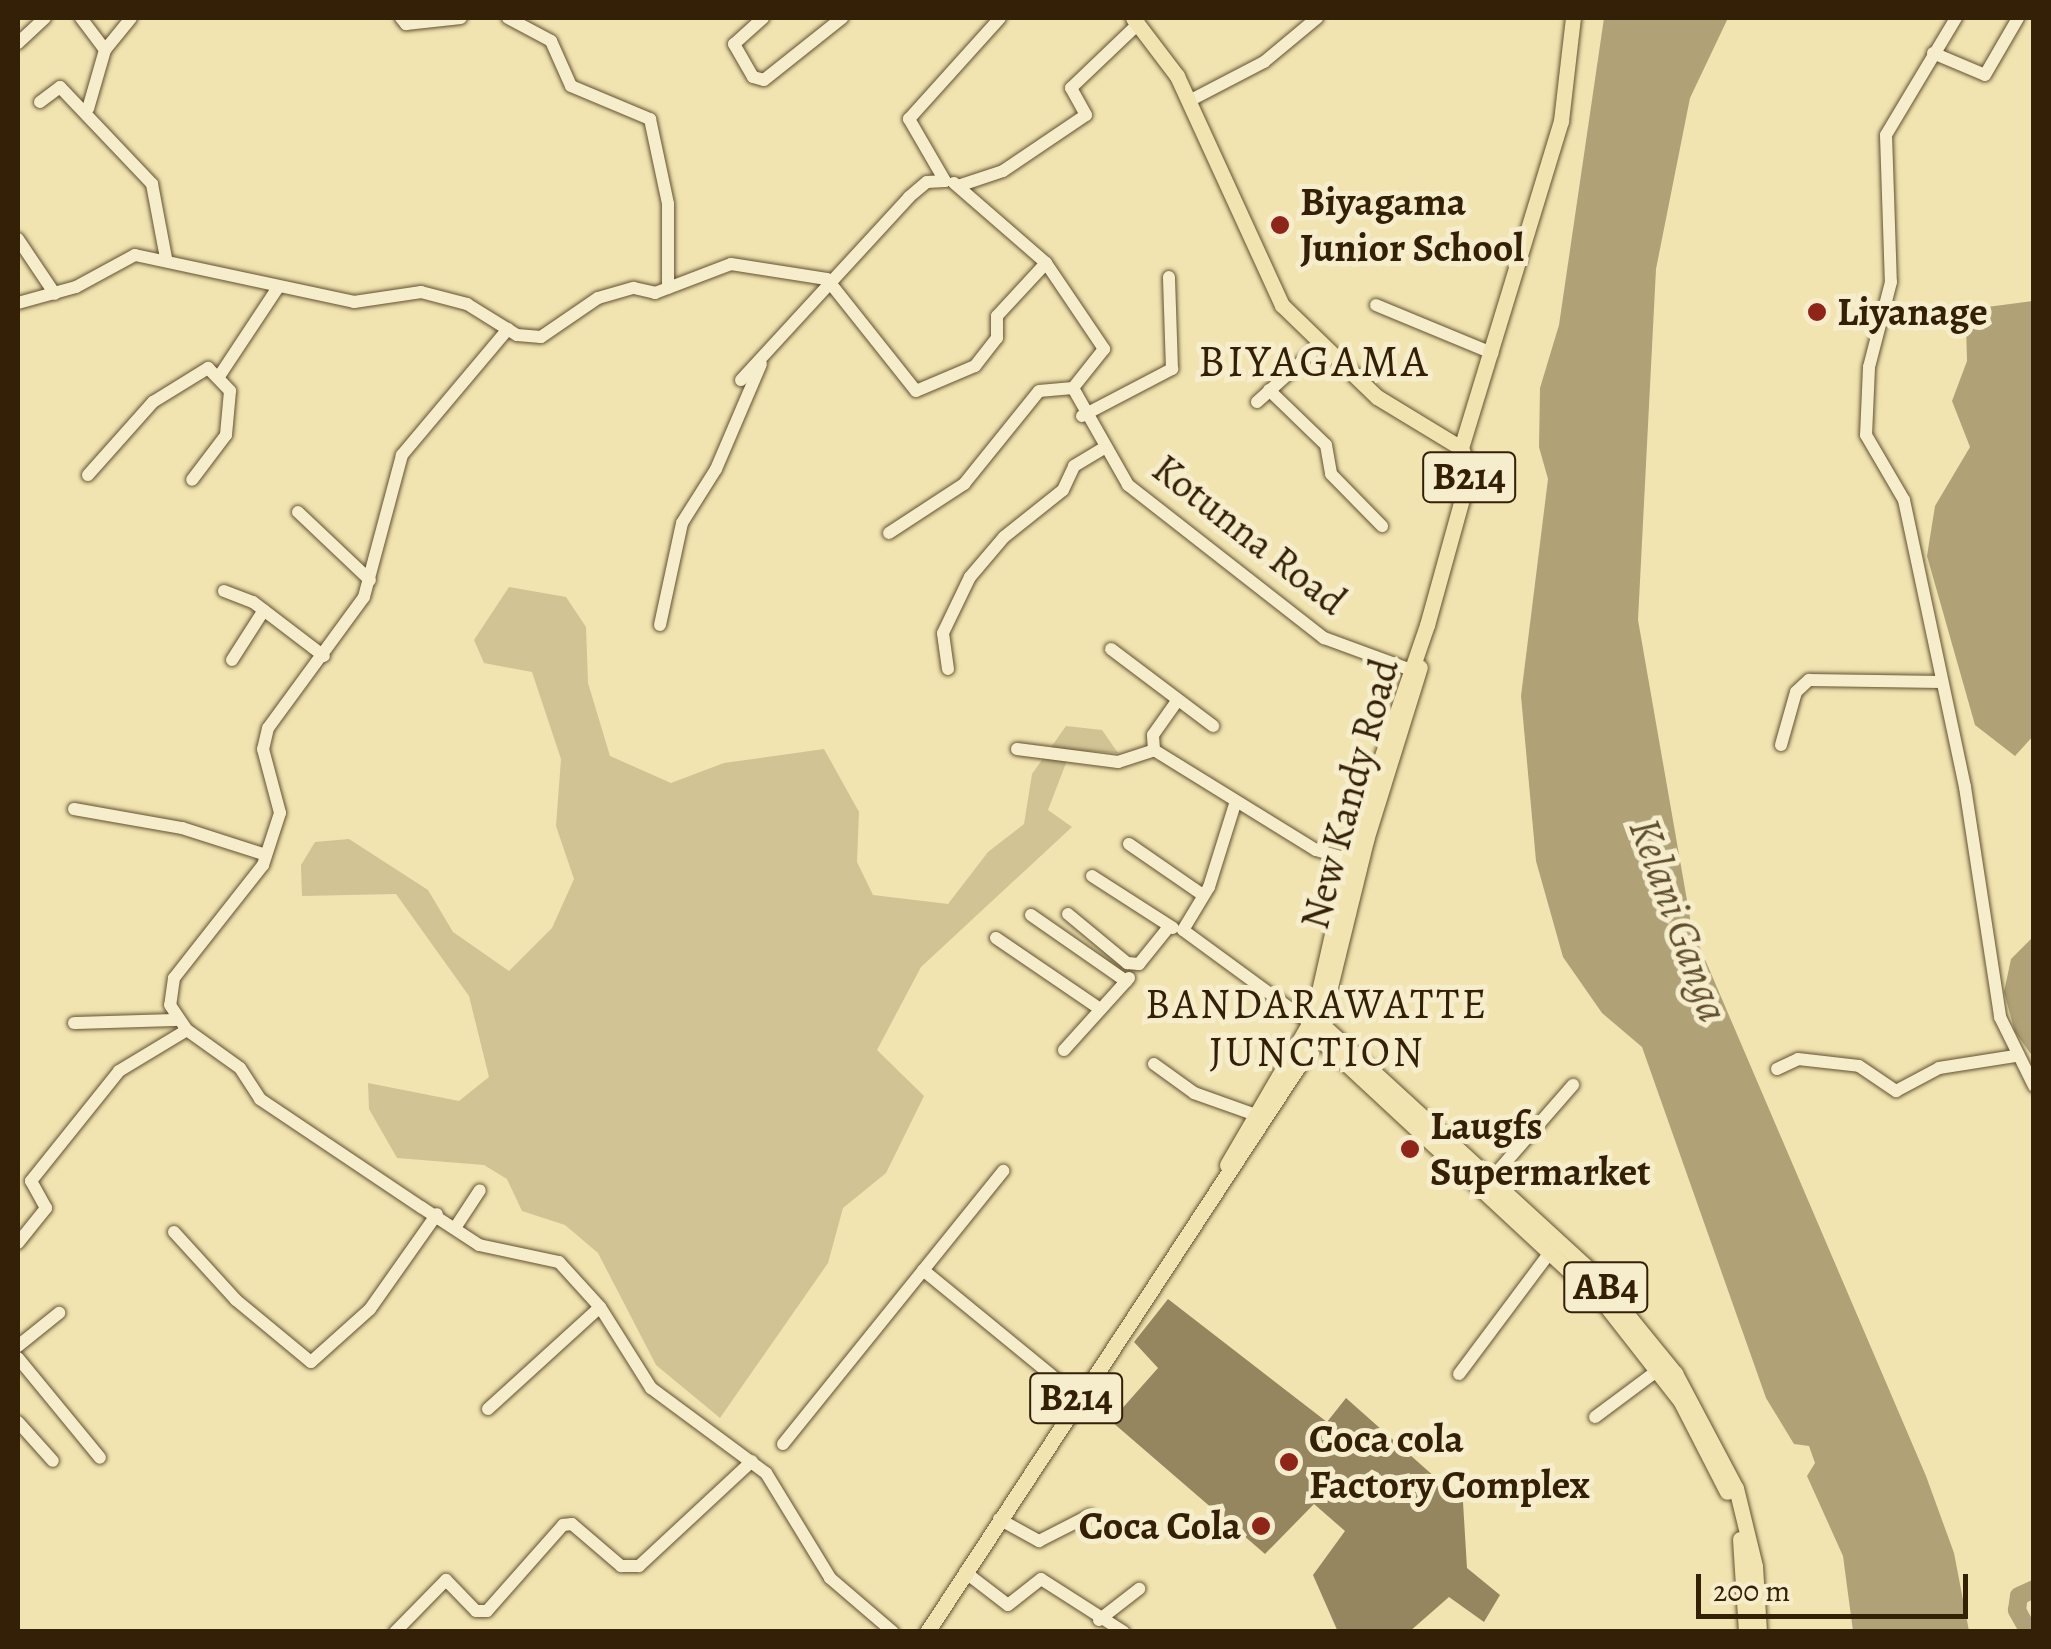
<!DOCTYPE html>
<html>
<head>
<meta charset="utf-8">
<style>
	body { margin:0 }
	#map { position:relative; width:2051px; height:1649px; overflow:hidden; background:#f1e4b0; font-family:Alegreya,serif }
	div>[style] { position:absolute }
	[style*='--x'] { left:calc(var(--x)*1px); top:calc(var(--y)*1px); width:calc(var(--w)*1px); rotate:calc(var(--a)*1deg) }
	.green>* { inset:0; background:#d1c393 }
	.water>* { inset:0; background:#b0a177 }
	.river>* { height:18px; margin:-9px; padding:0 9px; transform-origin:9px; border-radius:9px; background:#b0a177 }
	.building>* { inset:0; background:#96865f }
	.roads { filter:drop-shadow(0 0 2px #625131) drop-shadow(0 0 2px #625131) }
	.minor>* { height:12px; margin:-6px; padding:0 6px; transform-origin:6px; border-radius:6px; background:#f6edcc }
	.major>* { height:15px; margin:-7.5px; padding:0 7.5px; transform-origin:7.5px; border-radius:7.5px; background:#f1e4b0 }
	.dots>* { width:28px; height:28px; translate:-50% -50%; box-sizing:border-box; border:5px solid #f6edcc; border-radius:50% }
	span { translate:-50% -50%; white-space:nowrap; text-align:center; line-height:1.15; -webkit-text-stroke:10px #f6edcc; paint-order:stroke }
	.shield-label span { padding:2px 8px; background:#f6edcc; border:2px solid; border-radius:8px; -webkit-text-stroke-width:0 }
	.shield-label { font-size:38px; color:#332007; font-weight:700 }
	.poi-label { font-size:40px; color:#332007; font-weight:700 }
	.left { translate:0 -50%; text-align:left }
	.right { translate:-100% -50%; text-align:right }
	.street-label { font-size:40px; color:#332007 }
	.water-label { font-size:42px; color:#5f4d2e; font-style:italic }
	.neighbourhood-label { font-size:42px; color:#332007; letter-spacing:2.5px }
	.quarter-label { font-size:45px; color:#332007; letter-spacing:2.5px }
	.frame { position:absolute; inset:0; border:20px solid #332007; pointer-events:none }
	.scale { position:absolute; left:1696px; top:1574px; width:272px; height:45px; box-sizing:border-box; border:5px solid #332007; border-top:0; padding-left:12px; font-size:30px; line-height:35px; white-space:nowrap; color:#332007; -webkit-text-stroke:8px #f6edcc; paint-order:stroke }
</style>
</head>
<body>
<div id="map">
	<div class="green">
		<div style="clip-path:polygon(509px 587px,566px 597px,586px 627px,588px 683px,610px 756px,671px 783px,724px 763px,824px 749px,859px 812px,857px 862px,873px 895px,948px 904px,988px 852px,1024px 824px,1032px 774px,1066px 726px,1102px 730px,1118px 753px,1071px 750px,1048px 810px,1072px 827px,921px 967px,877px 1050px,924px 1096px,886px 1173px,843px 1208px,828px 1263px,720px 1418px,656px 1365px,598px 1253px,565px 1225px,522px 1211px,507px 1179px,484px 1165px,397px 1158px,369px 1109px,368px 1083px,459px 1101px,489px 1077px,469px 996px,396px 894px,302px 896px,301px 865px,315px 842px,349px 839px,428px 890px,453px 932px,509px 971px,552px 928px,574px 879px,556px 826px,561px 759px,532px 672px,484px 663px,474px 640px)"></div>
	</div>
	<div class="water">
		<div style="clip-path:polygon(1604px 18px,1728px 18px,1690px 98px,1656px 269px,1638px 620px,1692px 929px,1926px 1476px,1954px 1553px,1969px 1631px,1853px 1631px,1843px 1556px,1807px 1476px,1815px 1463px,1809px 1446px,1794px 1444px,1766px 1398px,1642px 1047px,1602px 1013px,1563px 957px,1536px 861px,1521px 696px,1548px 479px,1539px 447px,1540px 388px,1559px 325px)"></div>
		<div style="clip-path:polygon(2033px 301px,2034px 735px,2015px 756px,1975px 725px,1927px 556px,1935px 506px,1970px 447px,1952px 401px,1967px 361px,1966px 325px,1987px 307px)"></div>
		<div style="clip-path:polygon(2033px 937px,2033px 1057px,2015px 1032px,2004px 992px,2011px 959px)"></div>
	</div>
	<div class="river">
		<div style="--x:2029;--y:1632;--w:25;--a:-119"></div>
		<div style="--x:2017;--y:1610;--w:14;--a:-82"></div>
		<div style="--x:2019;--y:1596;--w:17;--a:-25"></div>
	</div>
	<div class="building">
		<div style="clip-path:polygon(1168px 1299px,1327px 1422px,1346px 1398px,1463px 1502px,1467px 1568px,1500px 1595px,1484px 1622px,1449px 1597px,1409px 1632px,1338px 1632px,1313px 1575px,1345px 1531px,1314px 1504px,1265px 1554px,1111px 1421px,1158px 1368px,1134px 1342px)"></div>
	</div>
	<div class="roads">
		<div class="minor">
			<div style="--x:81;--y:18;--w:40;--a:53"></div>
			<div style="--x:105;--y:50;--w:61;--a:106.1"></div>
			<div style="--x:401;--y:18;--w:8;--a:50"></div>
			<div style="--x:406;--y:24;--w:55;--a:-6.2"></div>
			<div style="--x:508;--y:18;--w:49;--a:28.1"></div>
			<div style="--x:551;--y:41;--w:49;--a:66"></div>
			<div style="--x:571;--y:86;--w:86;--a:22.7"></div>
			<div style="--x:650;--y:119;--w:87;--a:78"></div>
			<div style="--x:668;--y:204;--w:84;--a:90"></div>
			<div style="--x:763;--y:18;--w:39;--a:138"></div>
			<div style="--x:734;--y:44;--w:38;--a:60"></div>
			<div style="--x:753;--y:77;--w:11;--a:15"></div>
			<div style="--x:764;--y:80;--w:100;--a:-38.5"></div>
			<div style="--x:1956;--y:18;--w:136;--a:120.9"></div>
			<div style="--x:1886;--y:135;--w:147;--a:88.1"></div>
			<div style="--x:1891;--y:282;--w:88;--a:104.5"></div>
			<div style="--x:1869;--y:367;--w:68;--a:92.5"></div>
			<div style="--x:1866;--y:435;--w:75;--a:59.7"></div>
			<div style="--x:1904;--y:500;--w:293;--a:78"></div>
			<div style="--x:1965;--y:787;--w:233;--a:81.3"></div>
			<div style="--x:2000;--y:1017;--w:77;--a:63.8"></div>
			<div style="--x:18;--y:43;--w:37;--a:-43"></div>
			<div style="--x:105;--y:50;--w:41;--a:-50.9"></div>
			<div style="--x:1933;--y:53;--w:56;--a:22.9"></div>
			<div style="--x:1985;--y:75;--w:66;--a:-59.9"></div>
			<div style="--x:1189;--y:101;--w:85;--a:-27.5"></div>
			<div style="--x:1264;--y:62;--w:69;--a:-39.7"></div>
			<div style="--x:40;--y:102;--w:25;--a:-37"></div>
			<div style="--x:60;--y:87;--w:134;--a:46.5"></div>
			<div style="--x:152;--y:184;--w:75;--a:79.3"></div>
			<div style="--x:954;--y:183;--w:122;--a:41"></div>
			<div style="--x:961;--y:185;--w:44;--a:-18.4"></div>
			<div style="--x:1003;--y:171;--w:100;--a:-34"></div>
			<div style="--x:1086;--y:115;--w:31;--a:-119"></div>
			<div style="--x:1071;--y:88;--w:94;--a:-43.7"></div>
			<div style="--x:18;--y:239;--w:66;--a:56.1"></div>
			<div style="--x:18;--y:303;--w:60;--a:-15.4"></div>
			<div style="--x:76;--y:287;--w:67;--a:-28.5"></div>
			<div style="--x:135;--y:255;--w:224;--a:12.1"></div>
			<div style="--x:354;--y:302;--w:68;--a:-8.5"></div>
			<div style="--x:421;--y:292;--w:48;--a:14.6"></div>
			<div style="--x:467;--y:304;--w:59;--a:31.8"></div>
			<div style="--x:517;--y:335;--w:24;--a:5"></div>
			<div style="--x:541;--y:337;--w:69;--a:-34.4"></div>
			<div style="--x:598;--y:298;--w:37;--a:-16"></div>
			<div style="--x:634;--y:288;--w:22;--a:13"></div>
			<div style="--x:655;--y:293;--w:81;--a:-20.9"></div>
			<div style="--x:731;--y:264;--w:97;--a:8.9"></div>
			<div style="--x:827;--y:279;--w:143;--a:51.5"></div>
			<div style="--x:916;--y:391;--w:64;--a:-23"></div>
			<div style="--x:975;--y:366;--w:36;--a:-52"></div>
			<div style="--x:997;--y:338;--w:22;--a:-90"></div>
			<div style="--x:997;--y:316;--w:72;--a:-47.2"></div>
			<div style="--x:1046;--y:263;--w:104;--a:56"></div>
			<div style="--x:1104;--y:349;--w:50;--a:128.5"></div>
			<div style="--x:1073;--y:388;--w:112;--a:60.4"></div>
			<div style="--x:1128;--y:485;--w:249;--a:38"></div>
			<div style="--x:1324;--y:638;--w:101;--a:20.2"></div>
			<div style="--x:1376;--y:305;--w:126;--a:22.5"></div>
			<div style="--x:508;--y:329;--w:165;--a:130.1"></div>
			<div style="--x:402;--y:455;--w:147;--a:105"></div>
			<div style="--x:364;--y:597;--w:162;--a:126.2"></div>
			<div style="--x:268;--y:728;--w:22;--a:103"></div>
			<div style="--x:263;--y:749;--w:66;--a:75.1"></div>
			<div style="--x:280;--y:813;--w:55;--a:108.1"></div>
			<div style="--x:263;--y:865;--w:144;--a:128.2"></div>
			<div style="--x:174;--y:978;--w:27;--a:98"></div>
			<div style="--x:170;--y:1005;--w:30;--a:56"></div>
			<div style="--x:187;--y:1030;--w:65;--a:35.6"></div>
			<div style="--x:240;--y:1068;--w:37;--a:57"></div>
			<div style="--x:260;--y:1099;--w:194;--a:33.9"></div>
			<div style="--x:421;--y:1207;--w:69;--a:33.2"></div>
			<div style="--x:479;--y:1245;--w:82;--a:12"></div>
			<div style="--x:559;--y:1262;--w:61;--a:47.7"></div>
			<div style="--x:600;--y:1307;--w:96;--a:57.8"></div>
			<div style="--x:651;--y:1388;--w:143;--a:36.5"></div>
			<div style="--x:766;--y:1473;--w:123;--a:58.6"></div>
			<div style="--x:830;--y:1578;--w:83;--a:40.6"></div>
			<div style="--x:220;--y:375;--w:103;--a:-56.5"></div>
			<div style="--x:741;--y:380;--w:248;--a:-47.4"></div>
			<div style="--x:909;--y:197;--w:23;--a:-40"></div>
			<div style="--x:927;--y:182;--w:18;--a:-3"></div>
			<div style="--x:945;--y:181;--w:72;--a:-120.1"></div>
			<div style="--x:909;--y:119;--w:136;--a:-48"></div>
			<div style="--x:1269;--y:390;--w:79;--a:44"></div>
			<div style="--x:1326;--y:445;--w:29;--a:80"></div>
			<div style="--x:1331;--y:474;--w:73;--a:45.6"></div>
			<div style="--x:1257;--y:402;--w:84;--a:-42.1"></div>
			<div style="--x:1082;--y:416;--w:102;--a:-27.6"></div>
			<div style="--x:1172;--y:369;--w:92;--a:-91.9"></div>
			<div style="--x:88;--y:475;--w:98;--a:-48.3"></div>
			<div style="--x:153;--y:402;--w:65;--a:-31.7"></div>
			<div style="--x:208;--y:368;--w:32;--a:46"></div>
			<div style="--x:230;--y:391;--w:44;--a:95.2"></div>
			<div style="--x:226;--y:435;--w:56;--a:127.1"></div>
			<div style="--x:298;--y:512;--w:99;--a:43.4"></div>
			<div style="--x:889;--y:533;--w:90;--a:-33.2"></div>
			<div style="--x:964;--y:484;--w:119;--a:-51.1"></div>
			<div style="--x:1039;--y:391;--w:34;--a:-5"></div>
			<div style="--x:224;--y:591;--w:31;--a:21"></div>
			<div style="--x:253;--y:602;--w:89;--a:37.3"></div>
			<div style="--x:660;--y:625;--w:104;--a:-77.8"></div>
			<div style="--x:682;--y:523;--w:64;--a:-57.8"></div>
			<div style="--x:716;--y:469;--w:114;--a:-66.8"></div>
			<div style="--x:1111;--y:649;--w:128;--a:37"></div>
			<div style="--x:232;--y:660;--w:59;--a:-57.4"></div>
			<div style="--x:948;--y:669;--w:36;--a:-98"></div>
			<div style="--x:943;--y:633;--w:62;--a:-64.3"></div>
			<div style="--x:970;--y:577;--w:52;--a:-49.6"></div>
			<div style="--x:1004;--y:537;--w:75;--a:-38.5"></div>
			<div style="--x:1063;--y:490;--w:26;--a:-65"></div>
			<div style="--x:1074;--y:466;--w:33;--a:-31"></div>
			<div style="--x:1781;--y:745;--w:55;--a:-74.2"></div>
			<div style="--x:1796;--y:692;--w:18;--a:-43"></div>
			<div style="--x:1809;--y:680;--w:133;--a:0.9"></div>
			<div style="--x:1017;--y:749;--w:102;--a:7.3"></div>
			<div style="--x:1118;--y:762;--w:38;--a:-18"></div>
			<div style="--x:1154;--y:750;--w:190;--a:31.7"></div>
			<div style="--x:1316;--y:850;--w:44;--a:15.9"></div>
			<div style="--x:1154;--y:750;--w:15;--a:-94"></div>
			<div style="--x:1153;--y:735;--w:42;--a:-54.8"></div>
			<div style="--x:1235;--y:804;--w:87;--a:107.4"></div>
			<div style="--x:1209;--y:887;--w:50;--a:121.2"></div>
			<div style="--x:1183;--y:930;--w:157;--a:36.2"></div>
			<div style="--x:74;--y:809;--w:110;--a:10"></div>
			<div style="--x:182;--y:828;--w:88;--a:17.8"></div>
			<div style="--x:1129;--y:844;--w:90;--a:34.6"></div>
			<div style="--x:1092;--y:876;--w:96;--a:32.7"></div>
			<div style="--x:1068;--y:914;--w:77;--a:39.7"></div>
			<div style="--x:1127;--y:963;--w:12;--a:5"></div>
			<div style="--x:1139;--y:964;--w:45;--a:-51.3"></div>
			<div style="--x:1031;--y:915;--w:116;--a:34.8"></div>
			<div style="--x:996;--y:938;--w:126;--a:34.3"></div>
			<div style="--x:74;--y:1023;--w:102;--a:-1.7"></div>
			<div style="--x:1064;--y:1050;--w:97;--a:-47.9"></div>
			<div style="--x:1154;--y:1064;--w:49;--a:35.9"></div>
			<div style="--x:1194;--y:1093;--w:63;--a:19.6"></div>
			<div style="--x:1777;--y:1069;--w:23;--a:-25"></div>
			<div style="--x:1798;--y:1059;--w:61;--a:6.5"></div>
			<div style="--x:1859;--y:1066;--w:45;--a:34"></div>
			<div style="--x:1896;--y:1091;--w:49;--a:-28.1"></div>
			<div style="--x:1939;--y:1068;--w:77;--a:-9"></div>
			<div style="--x:1491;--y:1179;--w:125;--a:-48.9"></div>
			<div style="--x:455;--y:1228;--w:45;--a:-56.7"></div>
			<div style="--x:174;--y:1232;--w:92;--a:47.6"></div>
			<div style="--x:236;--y:1300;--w:97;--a:39.6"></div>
			<div style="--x:311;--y:1362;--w:79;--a:-41.9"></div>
			<div style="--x:370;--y:1309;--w:116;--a:-54.8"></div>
			<div style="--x:18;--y:1243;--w:45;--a:-51.3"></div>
			<div style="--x:46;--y:1208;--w:31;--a:-119"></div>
			<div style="--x:31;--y:1181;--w:141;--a:-51.3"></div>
			<div style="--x:119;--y:1071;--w:79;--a:-31.1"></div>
			<div style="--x:923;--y:1270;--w:199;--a:39.3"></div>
			<div style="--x:18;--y:1346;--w:53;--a:-38.8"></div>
			<div style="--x:18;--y:1358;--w:129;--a:50.6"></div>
			<div style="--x:1459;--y:1374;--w:154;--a:-53.2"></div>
			<div style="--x:488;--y:1409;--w:151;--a:-42.3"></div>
			<div style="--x:1595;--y:1417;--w:79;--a:-36.7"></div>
			<div style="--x:18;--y:1422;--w:52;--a:48.1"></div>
			<div style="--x:783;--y:1444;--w:351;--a:-51.1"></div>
			<div style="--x:999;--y:1519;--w:46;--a:28.8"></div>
			<div style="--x:1039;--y:1541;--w:57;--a:-27"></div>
			<div style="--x:965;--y:1572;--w:54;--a:37.5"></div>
			<div style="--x:1008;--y:1605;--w:42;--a:-38.2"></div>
			<div style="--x:1041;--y:1579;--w:98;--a:32.6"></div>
			<div style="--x:1099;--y:1620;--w:51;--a:-37.8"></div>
			<div style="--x:395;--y:1632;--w:73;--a:-45.6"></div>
			<div style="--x:446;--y:1580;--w:43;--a:45.9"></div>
			<div style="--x:476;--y:1611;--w:11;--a:0"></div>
			<div style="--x:487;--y:1611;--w:115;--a:-48.5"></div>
			<div style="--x:563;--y:1525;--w:9;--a:-6"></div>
			<div style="--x:572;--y:1524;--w:65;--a:40.6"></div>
			<div style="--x:621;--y:1566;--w:18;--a:0"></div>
			<div style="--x:639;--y:1566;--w:154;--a:-42.9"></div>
		</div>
		<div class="major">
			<div style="--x:1133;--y:18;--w:73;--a:52.8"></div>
			<div style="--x:1177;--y:76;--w:252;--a:65.4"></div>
			<div style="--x:1282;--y:305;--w:132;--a:44.1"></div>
			<div style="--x:1377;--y:397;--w:98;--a:31.3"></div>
			<div style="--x:1461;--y:448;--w:24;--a:68"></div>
			<div style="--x:1470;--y:470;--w:161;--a:105.5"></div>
			<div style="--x:1427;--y:625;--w:224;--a:109"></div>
			<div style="--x:1354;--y:837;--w:185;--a:102.8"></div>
			<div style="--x:1313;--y:1017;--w:171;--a:120.2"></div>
			<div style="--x:1461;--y:448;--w:342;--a:-73"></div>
			<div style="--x:1561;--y:121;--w:104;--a:-83.4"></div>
			<div style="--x:1316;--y:1019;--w:379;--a:42.5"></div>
			<div style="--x:1595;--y:1275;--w:127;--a:50.8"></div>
			<div style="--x:1675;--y:1373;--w:130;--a:62.1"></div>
			<div style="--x:1736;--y:1488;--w:80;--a:76.3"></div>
			<div style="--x:1755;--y:1566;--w:66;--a:86.5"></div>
			<div style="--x:1311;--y:1031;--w:398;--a:42.9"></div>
			<div style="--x:1603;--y:1302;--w:127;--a:52"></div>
			<div style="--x:1681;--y:1402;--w:101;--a:62.9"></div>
			<div style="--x:1740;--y:1539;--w:93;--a:86.3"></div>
			<div style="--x:927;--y:1632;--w:713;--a:-56.73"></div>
			<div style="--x:1318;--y:1036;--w:202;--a:-76.2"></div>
			<div style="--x:1366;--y:840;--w:181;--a:-72.7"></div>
		</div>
	</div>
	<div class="dots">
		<div style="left:1280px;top:225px;background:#8f2418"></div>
		<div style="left:1817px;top:312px;background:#8f2418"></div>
		<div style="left:1410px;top:1149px;background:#8f2418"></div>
		<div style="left:1289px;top:1462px;background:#8f2418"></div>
		<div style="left:1261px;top:1526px;background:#8f2418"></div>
	</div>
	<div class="shield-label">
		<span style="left:1469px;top:477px">B214</span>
		<span style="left:1606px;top:1287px">AB4</span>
		<span style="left:1076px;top:1398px">B214</span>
	</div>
	<div class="poi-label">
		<span class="left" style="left:1300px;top:225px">Biyagama<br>Junior School</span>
		<span class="left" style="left:1837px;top:312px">Liyanage</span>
		<span class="left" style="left:1430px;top:1149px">Laugfs<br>Supermarket</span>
		<span class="left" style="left:1309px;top:1462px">Coca cola<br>Factory Complex</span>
		<span class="right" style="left:1241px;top:1526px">Coca Cola</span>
	</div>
	<div class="street-label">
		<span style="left:1249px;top:535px;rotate:38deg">Kotunna Road</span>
		<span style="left:1350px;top:794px;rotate:-75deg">New Kandy Road</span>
	</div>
	<div class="water-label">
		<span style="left:1679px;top:920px;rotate:70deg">Kelani Ganga</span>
	</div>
	<div class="neighbourhood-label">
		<span style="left:1317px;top:1028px">BANDARAWATTE<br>JUNCTION</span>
	</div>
	<div class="quarter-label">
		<span style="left:1314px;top:362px">BIYAGAMA</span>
	</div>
	<div class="frame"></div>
	<div class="scale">200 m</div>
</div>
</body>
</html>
